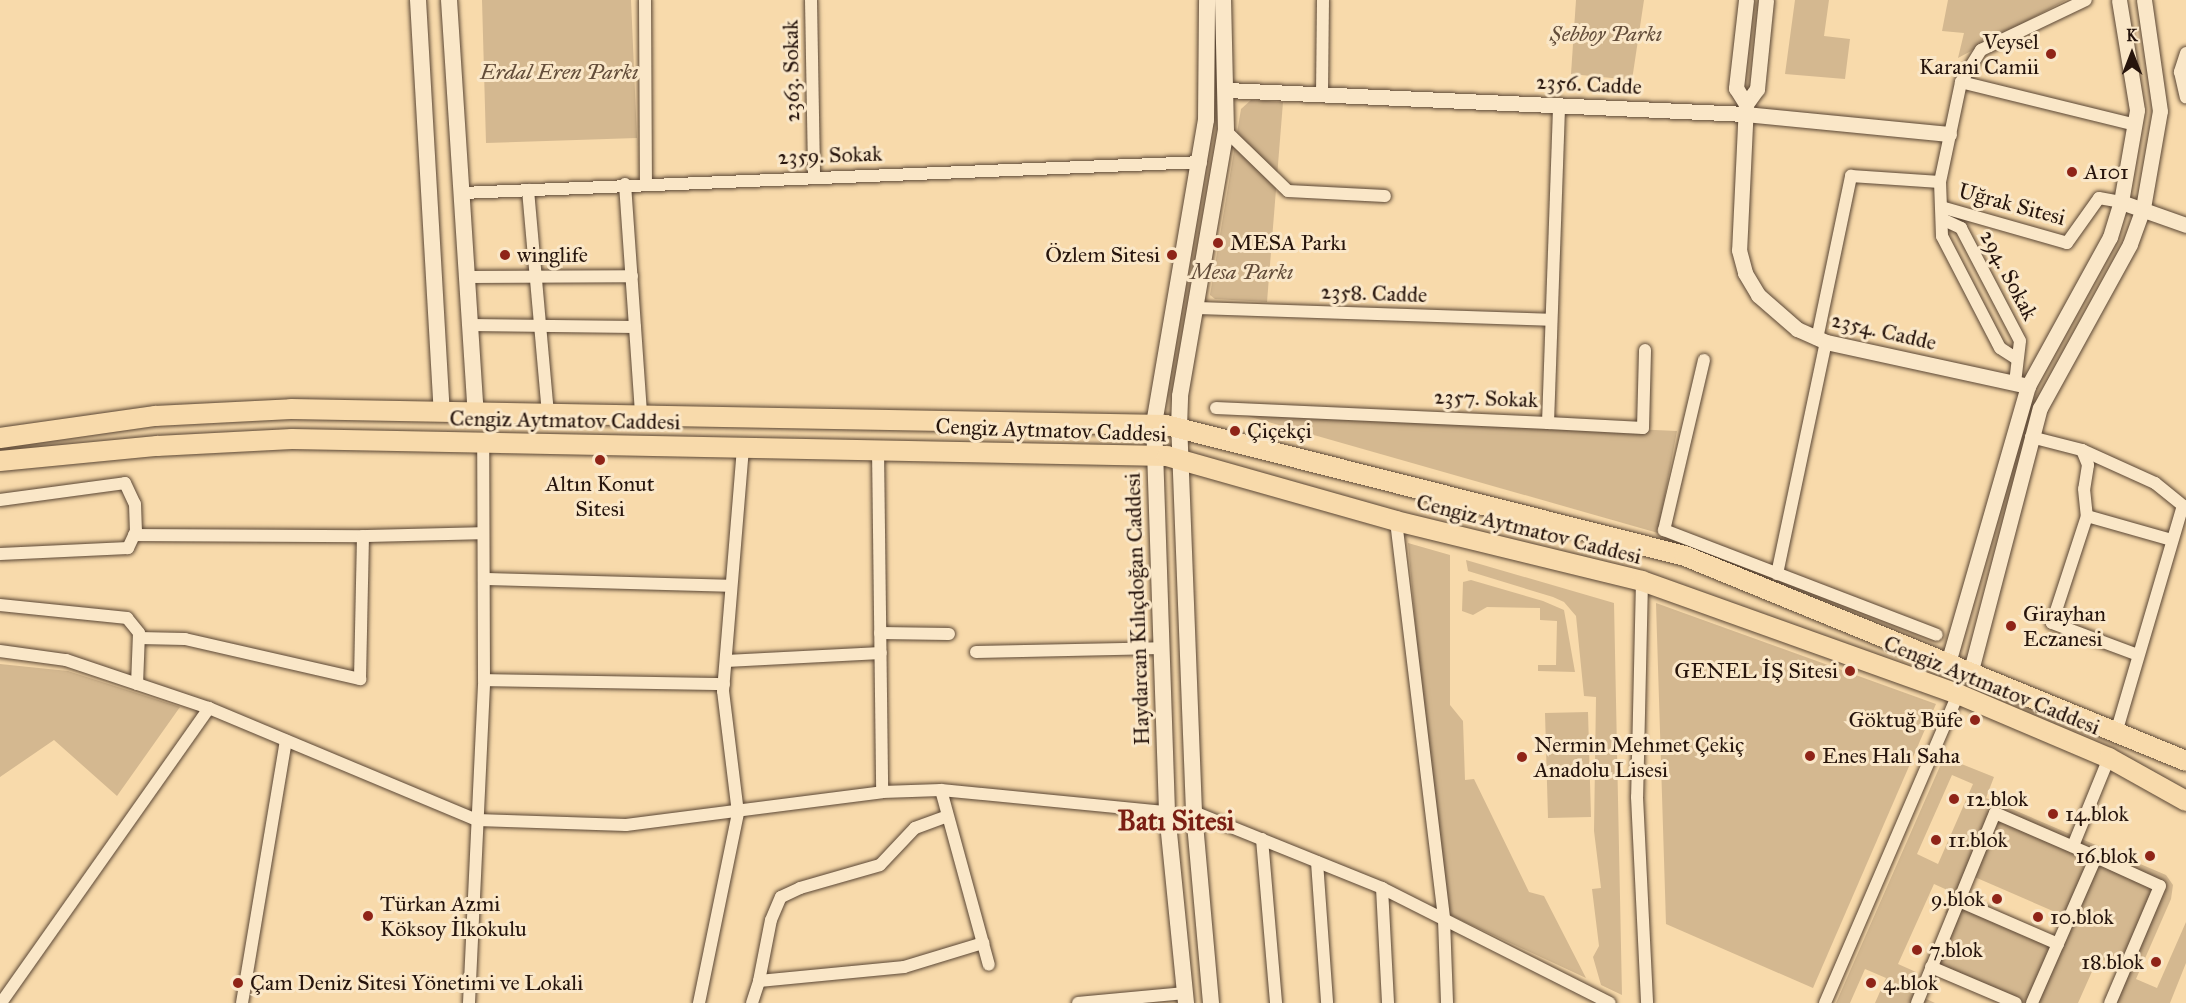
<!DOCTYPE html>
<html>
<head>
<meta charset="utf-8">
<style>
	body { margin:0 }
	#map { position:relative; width:2186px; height:1003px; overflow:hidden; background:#f8daab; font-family:"IM FELL Great Primer",serif }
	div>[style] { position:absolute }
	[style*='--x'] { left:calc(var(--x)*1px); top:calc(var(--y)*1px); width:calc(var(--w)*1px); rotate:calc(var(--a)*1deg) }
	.green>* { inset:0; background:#d4b890 }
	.roads { filter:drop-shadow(0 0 2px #5a4634) drop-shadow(0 0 2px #5a4634) }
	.minor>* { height:12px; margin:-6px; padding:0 6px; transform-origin:6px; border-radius:6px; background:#fae7c8 }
	.tertiary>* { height:15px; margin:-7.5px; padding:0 7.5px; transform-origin:7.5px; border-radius:7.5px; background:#fae7c8 }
	.secondary>* { height:16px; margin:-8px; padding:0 8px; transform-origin:8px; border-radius:8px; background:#fae7c8 }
	.primary>* { height:20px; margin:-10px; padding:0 10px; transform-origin:10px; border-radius:10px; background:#f8daab }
	.dots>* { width:16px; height:16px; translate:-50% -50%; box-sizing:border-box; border:3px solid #fae7c8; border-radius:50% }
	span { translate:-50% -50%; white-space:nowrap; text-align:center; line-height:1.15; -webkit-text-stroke:6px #fae7c8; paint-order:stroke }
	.park-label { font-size:22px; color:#634d3a; font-style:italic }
	.poi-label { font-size:22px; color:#26140c }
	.right { translate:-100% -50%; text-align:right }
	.left { translate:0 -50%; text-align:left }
	.street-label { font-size:22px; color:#26140c }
	.district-label { font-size:28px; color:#7a1f14; font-weight:700 }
	.north { position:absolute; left:2102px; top:24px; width:60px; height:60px; -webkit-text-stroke:4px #fae7c8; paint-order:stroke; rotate:0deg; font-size:16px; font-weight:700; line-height:24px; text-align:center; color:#26140c }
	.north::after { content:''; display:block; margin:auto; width:21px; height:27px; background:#26140c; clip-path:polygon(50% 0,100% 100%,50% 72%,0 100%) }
</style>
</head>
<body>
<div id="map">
	<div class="green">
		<div style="clip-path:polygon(482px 0,631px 0,637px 138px,486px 143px)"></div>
		<div style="clip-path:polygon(1576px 0,1644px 0,1632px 80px,1571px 74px)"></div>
		<div style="clip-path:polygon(1795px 0,1829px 0,1824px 36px,1850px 39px,1845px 79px,1785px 74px)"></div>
		<div style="clip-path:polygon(1948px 0,2066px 0,1958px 58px,1964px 33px,1942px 31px)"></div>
		<div style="clip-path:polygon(1251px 100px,1283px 102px,1267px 302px,1215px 299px,1210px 295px,1241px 109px)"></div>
		<div style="clip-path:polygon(1226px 410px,1677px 431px,1658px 533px)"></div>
		<div style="clip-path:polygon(1408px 543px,1450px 555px,1450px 705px,1463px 721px,1465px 780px,1474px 779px,1529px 892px,1544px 896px,1586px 978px,1441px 911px)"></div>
		<div style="clip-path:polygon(1466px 560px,1614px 603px,1622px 995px,1601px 985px,1593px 957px,1599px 946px,1592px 889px,1601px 888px,1594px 831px,1596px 697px,1584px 696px,1576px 616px,1564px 602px,1553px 597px,1468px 571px)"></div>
		<div style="clip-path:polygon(1471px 580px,1543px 601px,1564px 610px,1575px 672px,1538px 671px,1538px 665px,1556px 665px,1557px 621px,1540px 620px,1540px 608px,1487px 607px,1473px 615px,1462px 611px,1463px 582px)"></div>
		<div style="clip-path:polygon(1656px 603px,1936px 704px,1813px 988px,1666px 924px)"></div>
		<div style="clip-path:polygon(0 664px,68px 671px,180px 707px,117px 796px,54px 740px,0 777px)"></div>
		<div style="clip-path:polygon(1588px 712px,1591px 817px,1548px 818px,1545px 713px)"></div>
		<div style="clip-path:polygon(evenodd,1944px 757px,1994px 777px,1986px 798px,2166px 875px,2173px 885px,2171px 899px,2136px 979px,2157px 988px,2186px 922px,2186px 963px,2170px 1003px,2114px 1003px,2124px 969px,2098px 958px,2078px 1003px,2016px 1003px,1931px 967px,1952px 916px,1945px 913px,1954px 893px,1934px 884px,1898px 964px,1916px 972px,1910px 984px,1922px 989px,1920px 996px,1935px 1003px,1875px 1003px,1886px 978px,1865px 969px,1850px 1003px,1836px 1003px,1944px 757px,1952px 775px,1973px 784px,1938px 864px,1917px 854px,1952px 775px,1944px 757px,1970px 875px,2069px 918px,2058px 944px,1959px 901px,1970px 875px)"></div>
	</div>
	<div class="roads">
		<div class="minor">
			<div style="--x:645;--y:0;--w:183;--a:89.7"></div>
			<div style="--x:811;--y:0;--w:177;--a:89"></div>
			<div style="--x:2186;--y:53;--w:20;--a:108"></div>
			<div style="--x:2180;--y:72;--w:26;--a:77"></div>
			<div style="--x:1961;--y:82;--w:38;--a:-58"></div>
			<div style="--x:1981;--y:50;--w:116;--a:-25.5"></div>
			<div style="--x:1322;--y:94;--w:94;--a:-89.4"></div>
			<div style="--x:1226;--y:131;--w:86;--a:44.1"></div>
			<div style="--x:1288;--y:191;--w:97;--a:3"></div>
			<div style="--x:625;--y:184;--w:232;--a:86"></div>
			<div style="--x:528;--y:190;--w:224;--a:84.9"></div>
			<div style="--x:462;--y:193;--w:740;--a:-2.4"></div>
			<div style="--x:1941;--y:207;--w:131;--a:15.9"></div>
			<div style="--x:2067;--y:243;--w:55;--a:-54.6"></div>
			<div style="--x:2099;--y:198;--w:22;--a:10"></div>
			<div style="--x:1944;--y:220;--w:19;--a:25"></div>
			<div style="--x:1961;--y:228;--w:127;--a:62.4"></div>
			<div style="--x:2020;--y:341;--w:42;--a:96.8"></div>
			<div style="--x:467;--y:277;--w:165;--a:-0.3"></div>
			<div style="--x:1196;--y:308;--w:355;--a:1.9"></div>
			<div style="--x:470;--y:325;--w:165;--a:0.7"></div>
			<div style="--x:1817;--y:339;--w:167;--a:-78.2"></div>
			<div style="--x:1851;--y:176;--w:89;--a:3.9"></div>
			<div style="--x:2017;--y:359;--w:20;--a:-147"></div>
			<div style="--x:2000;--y:348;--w:126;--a:-117.4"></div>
			<div style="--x:1942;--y:236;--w:54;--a:-92.1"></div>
			<div style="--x:1940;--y:182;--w:102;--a:-78.1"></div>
			<div style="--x:1961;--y:82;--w:180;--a:13.8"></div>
			<div style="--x:1704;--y:360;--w:175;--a:103.2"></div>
			<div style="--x:1664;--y:530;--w:292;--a:21"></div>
			<div style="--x:1216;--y:408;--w:332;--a:2.6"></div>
			<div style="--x:1548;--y:423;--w:318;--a:-88"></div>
			<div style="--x:1548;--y:423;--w:95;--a:3"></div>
			<div style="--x:1643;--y:428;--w:78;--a:-88.5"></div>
			<div style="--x:2031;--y:437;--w:53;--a:14.3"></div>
			<div style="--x:2082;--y:450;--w:16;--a:68"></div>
			<div style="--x:2088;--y:465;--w:24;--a:99"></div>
			<div style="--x:2084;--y:489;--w:27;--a:84"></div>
			<div style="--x:878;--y:449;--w:343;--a:89.3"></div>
			<div style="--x:2082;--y:450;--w:80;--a:24.3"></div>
			<div style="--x:2155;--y:483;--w:36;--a:39"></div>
			<div style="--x:0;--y:500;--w:126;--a:-7.7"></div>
			<div style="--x:125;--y:483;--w:23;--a:65"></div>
			<div style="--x:135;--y:504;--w:27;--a:88"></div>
			<div style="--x:136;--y:531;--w:19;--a:115"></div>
			<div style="--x:128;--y:548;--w:128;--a:177.3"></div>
			<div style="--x:1396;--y:521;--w:402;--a:83.1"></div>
			<div style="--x:1444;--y:920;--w:83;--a:87.9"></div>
			<div style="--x:134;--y:535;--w:229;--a:0.3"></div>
			<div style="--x:1777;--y:574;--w:237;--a:-78.1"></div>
			<div style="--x:484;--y:579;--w:247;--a:1.6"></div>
			<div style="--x:1642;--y:581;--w:216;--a:91.3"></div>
			<div style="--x:1637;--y:797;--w:206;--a:87.2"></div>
			<div style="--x:0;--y:605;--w:128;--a:5.8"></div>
			<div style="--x:127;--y:618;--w:19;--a:51"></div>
			<div style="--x:139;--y:633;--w:51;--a:92.2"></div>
			<div style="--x:880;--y:633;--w:69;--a:0.8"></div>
			<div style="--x:139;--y:638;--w:46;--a:1.2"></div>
			<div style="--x:185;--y:639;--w:180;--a:12.9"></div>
			<div style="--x:360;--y:679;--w:143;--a:-88.8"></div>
			<div style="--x:363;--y:536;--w:120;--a:-1.4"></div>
			<div style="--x:0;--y:651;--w:67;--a:7.8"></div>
			<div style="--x:66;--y:660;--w:151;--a:18.6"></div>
			<div style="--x:976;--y:652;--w:185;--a:-1.2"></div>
			<div style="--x:2138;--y:655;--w:92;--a:-159.6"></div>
			<div style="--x:2052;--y:623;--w:113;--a:-71.9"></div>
			<div style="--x:2087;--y:516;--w:88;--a:15.8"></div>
			<div style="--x:726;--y:661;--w:155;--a:-3"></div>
			<div style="--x:484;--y:680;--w:240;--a:1"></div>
			<div style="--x:2116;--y:733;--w:237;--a:-73.6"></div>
			<div style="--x:2183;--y:506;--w:3;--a:18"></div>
			<div style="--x:941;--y:790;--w:181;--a:74.7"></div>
			<div style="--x:1194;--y:812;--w:203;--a:22"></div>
			<div style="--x:1382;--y:888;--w:255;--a:26.8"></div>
			<div style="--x:1262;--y:839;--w:165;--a:85.1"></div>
			<div style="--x:2073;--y:846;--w:95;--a:-67.8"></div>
			<div style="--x:2096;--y:857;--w:70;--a:24.4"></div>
			<div style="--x:2160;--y:886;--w:127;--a:113.1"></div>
			<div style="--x:1317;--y:862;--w:141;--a:85.9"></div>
			<div style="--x:1382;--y:888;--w:115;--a:87"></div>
			<div style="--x:1959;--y:901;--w:108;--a:23.5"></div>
			<div style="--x:1931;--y:967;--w:92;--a:23"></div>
			<div style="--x:759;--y:981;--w:62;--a:-78.9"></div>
			<div style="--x:771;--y:920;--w:25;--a:-67"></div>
			<div style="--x:781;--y:897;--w:21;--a:-25"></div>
			<div style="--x:800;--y:888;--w:83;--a:-16"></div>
			<div style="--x:880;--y:865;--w:51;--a:-46.6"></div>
			<div style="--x:915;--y:828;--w:33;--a:-20"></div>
			<div style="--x:1;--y:1003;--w:361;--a:-54.8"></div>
			<div style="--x:209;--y:708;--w:290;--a:22.7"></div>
			<div style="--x:477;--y:820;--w:149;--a:1.9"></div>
			<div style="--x:626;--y:825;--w:258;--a:-7.3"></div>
			<div style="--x:882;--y:792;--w:59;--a:-1.9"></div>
			<div style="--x:941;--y:790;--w:227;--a:5.6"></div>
			<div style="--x:242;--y:1003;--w:266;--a:-80.5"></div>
			<div style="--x:469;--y:1003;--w:323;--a:-87.3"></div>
			<div style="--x:484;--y:680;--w:237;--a:-90.2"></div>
			<div style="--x:699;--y:1003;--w:194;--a:-78.4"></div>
			<div style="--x:738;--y:813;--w:123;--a:-97"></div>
			<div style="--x:723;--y:691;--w:245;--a:-85.3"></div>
			<div style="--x:752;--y:1003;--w:23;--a:-72"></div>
			<div style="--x:759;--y:981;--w:146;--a:-5.5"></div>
			<div style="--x:904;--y:967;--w:83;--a:-16.9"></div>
			<div style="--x:1078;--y:1003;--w:107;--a:-5.3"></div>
			<div style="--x:1825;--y:1003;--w:336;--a:-66.7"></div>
			<div style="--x:1917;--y:1003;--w:205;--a:-67.7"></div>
			<div style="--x:1995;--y:813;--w:110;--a:23.5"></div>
			<div style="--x:2096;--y:857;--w:159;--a:113.7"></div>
		</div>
		<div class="tertiary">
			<div style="--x:1746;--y:0;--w:89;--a:96.5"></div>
			<div style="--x:1736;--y:88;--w:19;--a:58"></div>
			<div style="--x:1746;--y:104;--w:146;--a:92.7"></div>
			<div style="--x:1739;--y:250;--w:24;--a:75"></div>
			<div style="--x:1745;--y:273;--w:26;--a:59"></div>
			<div style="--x:1758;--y:295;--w:52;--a:41.1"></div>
			<div style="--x:1797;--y:329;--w:32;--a:24"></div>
			<div style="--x:1826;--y:342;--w:207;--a:12.3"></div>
			<div style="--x:1227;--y:90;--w:519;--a:2.65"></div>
			<div style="--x:1745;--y:114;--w:205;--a:5.6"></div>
			<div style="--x:1746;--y:104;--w:19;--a:-54"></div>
			<div style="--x:1757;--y:89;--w:89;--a:-84.2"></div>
			<div style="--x:2121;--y:202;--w:69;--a:19.5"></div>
			<div style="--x:1948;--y:663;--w:288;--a:-73.9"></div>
			<div style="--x:2028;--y:386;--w:170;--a:-61.2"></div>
			<div style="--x:2110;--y:237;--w:37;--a:-73"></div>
			<div style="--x:2121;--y:202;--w:93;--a:-80.1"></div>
			<div style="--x:2137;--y:110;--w:111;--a:-99.3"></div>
			<div style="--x:1970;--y:674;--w:275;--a:-75.3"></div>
			<div style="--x:2040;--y:408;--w:187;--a:-61.2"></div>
			<div style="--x:2130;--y:244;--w:38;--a:-70"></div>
			<div style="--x:2143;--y:208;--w:98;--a:-80.1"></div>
			<div style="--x:2160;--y:111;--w:112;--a:-98.2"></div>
		</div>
		<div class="secondary">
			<div style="--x:418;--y:0;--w:412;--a:86.7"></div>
			<div style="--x:449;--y:0;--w:413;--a:86.3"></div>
			<div style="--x:1186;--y:1003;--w:192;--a:-95.7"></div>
			<div style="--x:1167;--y:812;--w:388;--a:-91.9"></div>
			<div style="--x:1154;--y:424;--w:308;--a:-80.3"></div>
			<div style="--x:1206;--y:120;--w:120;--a:-89.5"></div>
			<div style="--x:1211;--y:1003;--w:192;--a:-95.1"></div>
			<div style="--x:1194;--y:812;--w:384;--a:-92.2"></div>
			<div style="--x:1179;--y:428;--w:32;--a:-88"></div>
			<div style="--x:1180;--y:396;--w:269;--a:-80.2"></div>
			<div style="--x:1226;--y:131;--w:131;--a:-91.3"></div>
		</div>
		<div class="primary">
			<div style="--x:0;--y:438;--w:157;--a:-8.1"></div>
			<div style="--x:155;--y:416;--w:136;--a:-2.9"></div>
			<div style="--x:291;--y:409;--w:875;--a:1.05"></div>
			<div style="--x:1166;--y:425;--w:535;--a:14.17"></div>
			<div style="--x:1685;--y:556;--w:541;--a:22.25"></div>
			<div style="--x:0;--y:461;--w:158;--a:-5.5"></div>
			<div style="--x:157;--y:446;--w:135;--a:-3"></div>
			<div style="--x:292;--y:439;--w:875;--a:1.11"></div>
			<div style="--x:1167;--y:456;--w:238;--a:15.8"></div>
			<div style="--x:1396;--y:521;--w:253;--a:13.7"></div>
			<div style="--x:1642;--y:581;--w:336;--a:19.7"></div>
			<div style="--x:1958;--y:694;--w:164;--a:23"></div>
			<div style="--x:2109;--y:758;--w:88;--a:29.2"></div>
		</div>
	</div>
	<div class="dots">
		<div style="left:2051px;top:54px;background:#8f2418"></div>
		<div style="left:2072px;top:172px;background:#8f2418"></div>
		<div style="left:1218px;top:243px;background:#8f2418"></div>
		<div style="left:505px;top:255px;background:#8f2418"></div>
		<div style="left:1172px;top:255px;background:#8f2418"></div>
		<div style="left:1235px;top:431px;background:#8f2418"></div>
		<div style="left:600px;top:460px;background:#8f2418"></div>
		<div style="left:2011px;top:626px;background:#8f2418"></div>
		<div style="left:1850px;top:671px;background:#8f2418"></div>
		<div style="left:1975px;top:720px;background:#8f2418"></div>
		<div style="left:1810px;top:756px;background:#8f2418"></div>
		<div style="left:1522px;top:757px;background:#8f2418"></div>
		<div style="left:1954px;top:799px;background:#8f2418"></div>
		<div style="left:2053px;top:814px;background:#8f2418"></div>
		<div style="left:1936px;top:840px;background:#8f2418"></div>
		<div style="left:2150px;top:856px;background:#8f2418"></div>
		<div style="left:1997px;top:899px;background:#8f2418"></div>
		<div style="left:368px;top:916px;background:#8f2418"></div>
		<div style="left:2038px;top:917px;background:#8f2418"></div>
		<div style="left:1917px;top:950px;background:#8f2418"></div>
		<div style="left:2156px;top:962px;background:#8f2418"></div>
		<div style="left:238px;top:983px;background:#8f2418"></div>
		<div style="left:1871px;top:983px;background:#8f2418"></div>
	</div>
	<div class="park-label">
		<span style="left:1606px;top:34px">Şebboy Parkı</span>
		<span style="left:559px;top:72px">Erdal Eren Parkı</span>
		<span style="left:1242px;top:272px">Mesa Parkı</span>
	</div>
	<div class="poi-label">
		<span class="right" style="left:2039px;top:54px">Veysel<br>Karani Camii</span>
		<span class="left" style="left:2084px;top:172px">A101</span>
		<span class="left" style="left:1230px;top:243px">MESA Parkı</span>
		<span class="left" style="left:517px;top:255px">winglife</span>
		<span class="right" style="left:1160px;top:255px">Özlem Sitesi</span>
		<span class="left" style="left:1247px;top:431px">Çiçekçi</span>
		<span style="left:600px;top:496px">Altın Konut<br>Sitesi</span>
		<span class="left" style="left:2023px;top:626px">Girayhan<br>Eczanesi</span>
		<span class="right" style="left:1838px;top:671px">GENEL İŞ Sitesi</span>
		<span class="right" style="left:1963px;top:720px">Göktuğ Büfe</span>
		<span class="left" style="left:1534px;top:757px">Nermin Mehmet Çekiç<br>Anadolu Lisesi</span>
		<span class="left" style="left:1822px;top:756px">Enes Halı Saha</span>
		<span class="left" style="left:1966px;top:799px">12.blok</span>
		<span class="left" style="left:2065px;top:814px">14.blok</span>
		<span class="left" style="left:1948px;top:840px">11.blok</span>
		<span class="right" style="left:2138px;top:856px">16.blok</span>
		<span class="right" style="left:1985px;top:899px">9.blok</span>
		<span class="left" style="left:380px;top:916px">Türkan Azmi<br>Köksoy İlkokulu</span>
		<span class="left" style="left:2050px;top:917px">10.blok</span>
		<span class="left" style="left:1929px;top:950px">7.blok</span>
		<span class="right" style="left:2144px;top:962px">18.blok</span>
		<span class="left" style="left:250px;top:983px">Çam Deniz Sitesi Yönetimi ve Lokali</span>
		<span class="left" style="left:1883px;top:983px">4.blok</span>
	</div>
	<div class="street-label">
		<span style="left:791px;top:71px;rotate:-91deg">2363. Sokak</span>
		<span style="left:1589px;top:84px;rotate:3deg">2356. Cadde</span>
		<span style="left:830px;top:155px;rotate:-2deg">2359. Sokak</span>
		<span style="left:2012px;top:204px;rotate:15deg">Uğrak Sitesi</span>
		<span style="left:2009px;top:275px;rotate:62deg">294. Sokak</span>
		<span style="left:1374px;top:293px;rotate:2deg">2358. Cadde</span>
		<span style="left:1884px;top:331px;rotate:13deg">2354. Cadde</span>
		<span style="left:1486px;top:398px;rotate:2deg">2357. Sokak</span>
		<span style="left:565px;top:420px;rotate:1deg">Cengiz Aytmatov Caddesi</span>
		<span style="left:1051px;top:430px;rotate:2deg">Cengiz Aytmatov Caddesi</span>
		<span style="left:1529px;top:529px;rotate:14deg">Cengiz Aytmatov Caddesi</span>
		<span style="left:1137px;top:609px;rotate:-92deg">Haydarcan Kılıçdoğan Caddesi</span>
		<span style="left:1992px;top:685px;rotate:22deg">Cengiz Aytmatov Caddesi</span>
	</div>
	<div class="district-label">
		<span style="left:1176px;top:821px">Batı Sitesi</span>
	</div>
	<div class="north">K</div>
</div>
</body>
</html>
